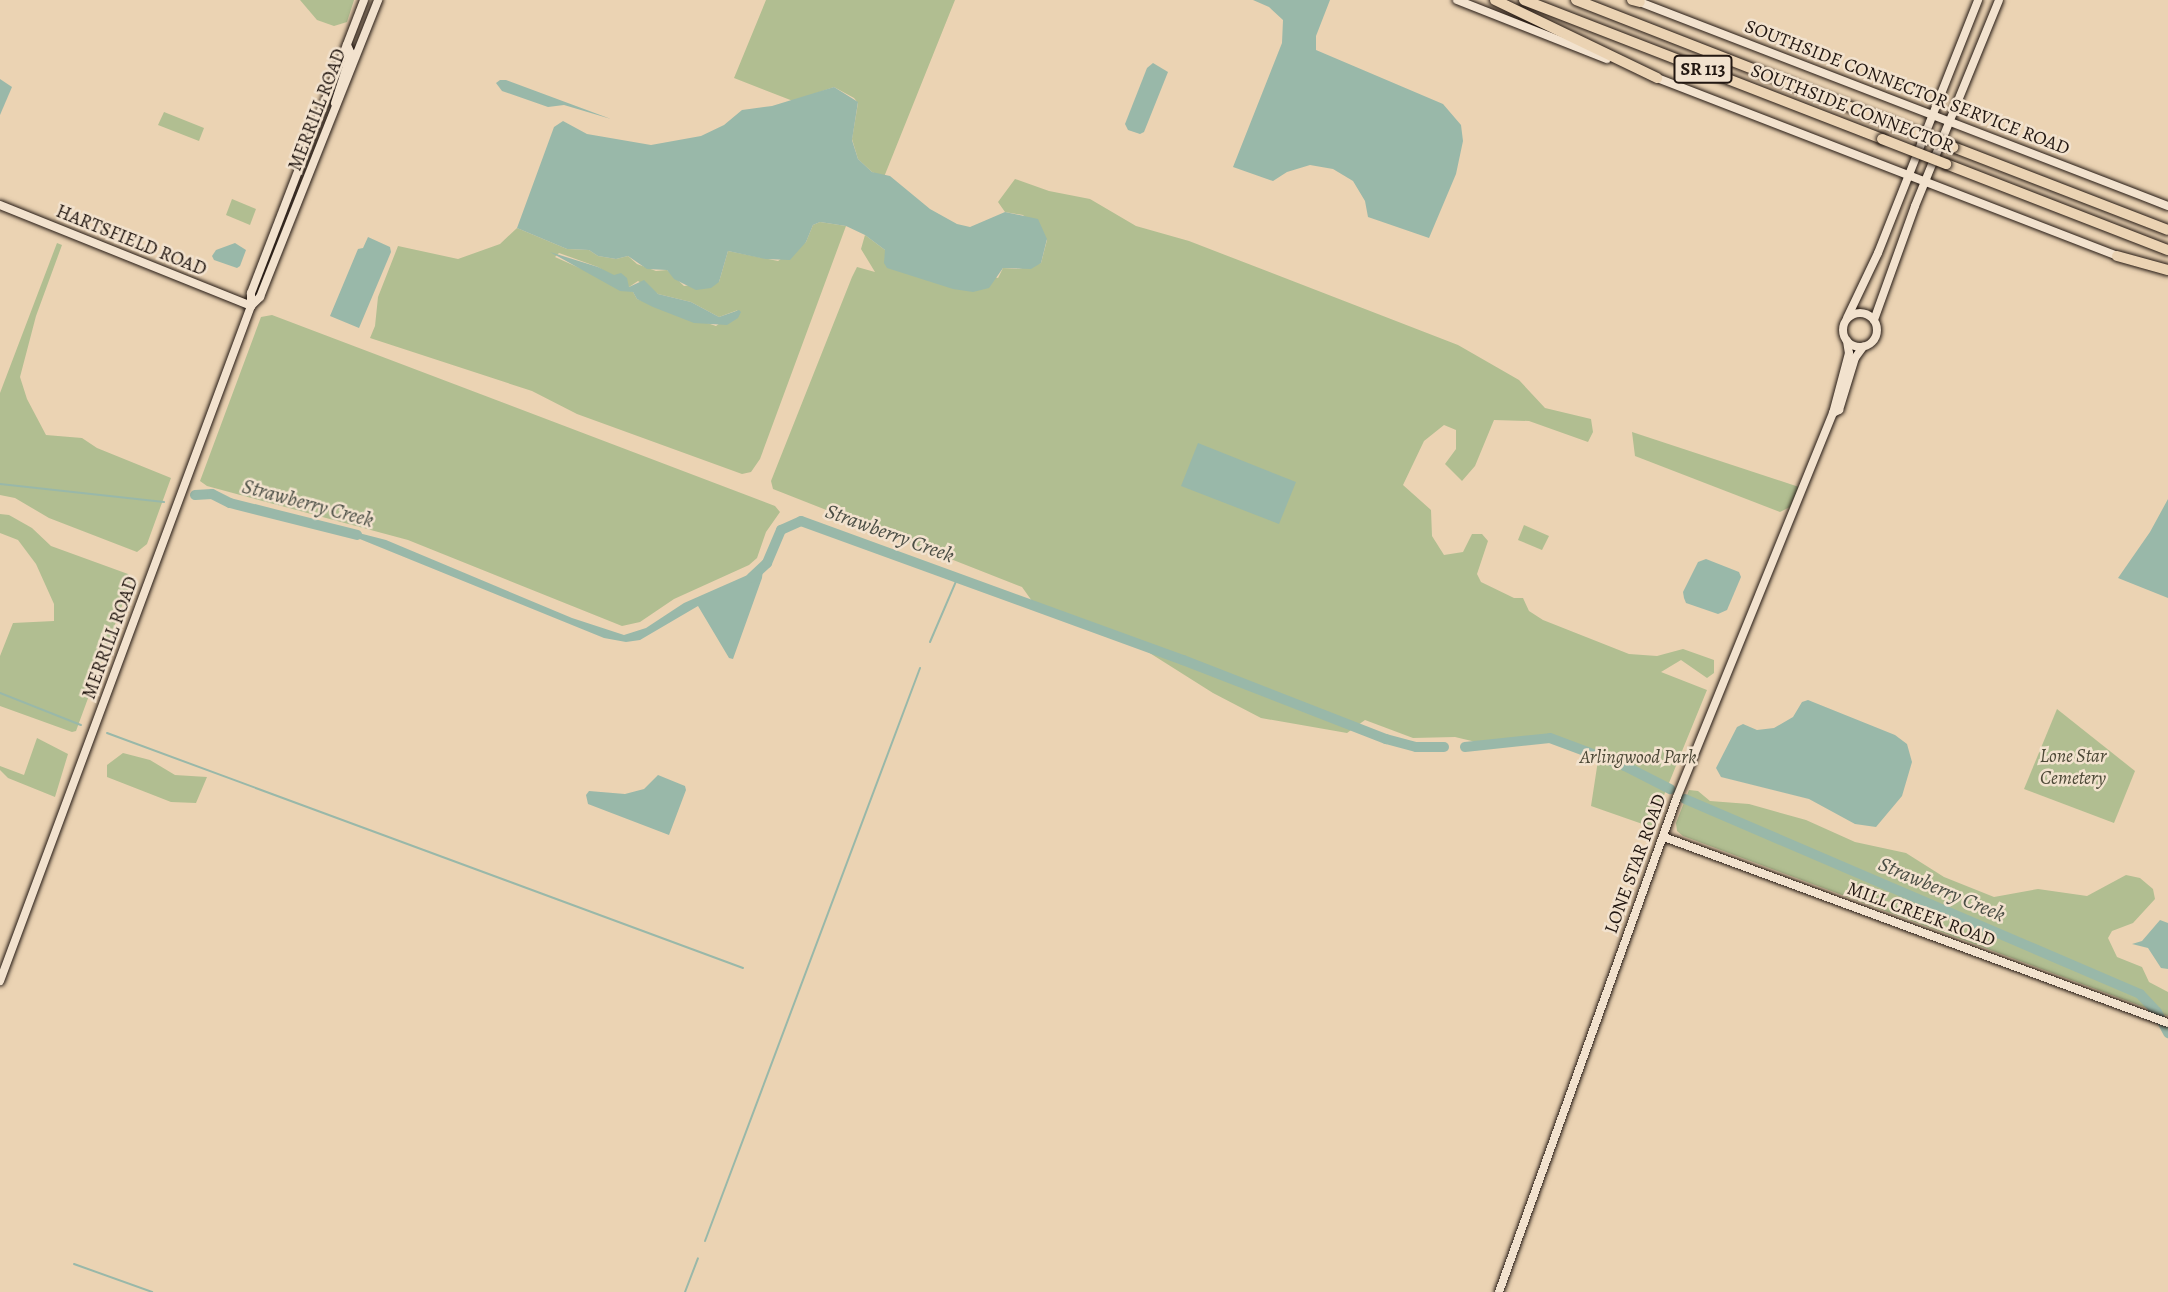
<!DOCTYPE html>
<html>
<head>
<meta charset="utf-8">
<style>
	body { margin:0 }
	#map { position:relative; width:2168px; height:1292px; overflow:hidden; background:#ebd3b3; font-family:Alegreya,serif }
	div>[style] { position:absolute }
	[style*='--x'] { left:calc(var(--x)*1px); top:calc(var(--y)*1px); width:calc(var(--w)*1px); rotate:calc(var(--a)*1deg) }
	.green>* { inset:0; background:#b1be91 }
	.water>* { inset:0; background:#99b8a9 }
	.stream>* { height:2px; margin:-1px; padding:0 1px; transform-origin:1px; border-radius:1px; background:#99b8a9 }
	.river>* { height:10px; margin:-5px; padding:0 5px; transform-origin:5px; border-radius:5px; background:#99b8a9 }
	.roads { filter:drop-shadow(0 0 2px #221711) drop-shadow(0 0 2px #221711) }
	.secondary>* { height:8px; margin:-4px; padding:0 4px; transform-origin:4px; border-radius:4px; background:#f2e2ce }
	.secondary>.ring { margin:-4px; padding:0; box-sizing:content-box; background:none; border:8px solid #f2e2ce; border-radius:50% }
	.highway>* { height:10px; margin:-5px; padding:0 5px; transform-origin:5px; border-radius:5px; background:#ebd3b3 }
	.bridges { filter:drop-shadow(0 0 2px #221711) drop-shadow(0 0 2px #221711) }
	.highway-bridge>* { height:10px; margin:-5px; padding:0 5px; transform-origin:5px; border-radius:5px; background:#ebd3b3 }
	span { translate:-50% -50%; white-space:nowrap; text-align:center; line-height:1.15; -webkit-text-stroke:5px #f2e2ce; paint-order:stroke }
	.shield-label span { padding:2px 5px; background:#f2e2ce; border:2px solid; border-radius:5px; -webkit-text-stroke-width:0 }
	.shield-label { font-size:18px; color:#221711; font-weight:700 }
	.street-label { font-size:19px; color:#221711 }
	.park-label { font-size:19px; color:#4d4937; font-style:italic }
	.water-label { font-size:21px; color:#4c4f46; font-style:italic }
</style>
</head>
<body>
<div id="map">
	<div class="green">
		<div style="clip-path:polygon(300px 0,354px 0,347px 22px,334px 26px,317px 20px)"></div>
		<div style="clip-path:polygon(766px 0,955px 0,884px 177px,872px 172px,858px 159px,852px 139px,858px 103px,854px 98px,834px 87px,793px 101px,734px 78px)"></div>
		<div style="clip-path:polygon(164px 112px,204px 128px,199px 141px,158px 125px)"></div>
		<div style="clip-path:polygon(1015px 179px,1049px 191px,1090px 199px,1136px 226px,1189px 241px,1458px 345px,1519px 380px,1545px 408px,1591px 419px,1593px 432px,1588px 442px,1529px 421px,1494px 420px,1475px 466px,1462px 481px,1445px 464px,1456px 449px,1456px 430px,1444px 425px,1424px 441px,1403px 485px,1431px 510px,1432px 536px,1444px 555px,1463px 552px,1472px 534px,1482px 534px,1488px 541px,1477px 574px,1481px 582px,1514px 598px,1523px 598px,1529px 611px,1543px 620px,1629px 654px,1657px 656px,1683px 649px,1714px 660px,1714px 673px,1707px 678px,1681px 660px,1661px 672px,1707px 690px,1651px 827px,1591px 806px,1599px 754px,1562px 738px,1546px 735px,1476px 742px,1455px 737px,1413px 738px,1365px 720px,1347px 733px,1261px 718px,1213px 693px,1118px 633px,1032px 601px,1022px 587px,773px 489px,771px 481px,852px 277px,857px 267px,875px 272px,861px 249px,865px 235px,885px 250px,998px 278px,1003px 268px,1019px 269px,1041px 263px,1047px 240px,1023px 215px,1005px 212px,998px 202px)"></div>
		<div style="clip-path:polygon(232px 199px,256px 209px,250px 225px,226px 215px)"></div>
		<div style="clip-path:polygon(evenodd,820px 222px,846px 226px,760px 459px,751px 472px,742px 474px,577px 414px,532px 391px,370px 338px,375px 326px,378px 297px,398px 246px,458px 259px,500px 244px,517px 228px,567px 249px,589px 250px,598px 256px,616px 259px,628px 256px,637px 264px,656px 271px,667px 270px,684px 286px,719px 282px,728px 251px,778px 261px,806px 242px,813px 225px,820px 222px,559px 253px,598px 267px,629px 287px,638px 281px,658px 294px,691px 302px,719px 317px,738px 310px,716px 326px,637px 299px,633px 292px,555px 257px,559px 253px)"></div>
		<div style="clip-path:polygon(57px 243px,62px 245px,36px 316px,20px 377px,27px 399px,46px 435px,82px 438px,97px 448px,171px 478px,147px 544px,137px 552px,49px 518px,15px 498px,0 495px,0 393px)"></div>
		<div style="clip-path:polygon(272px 315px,775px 506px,780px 512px,766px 532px,757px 558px,749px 565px,674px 599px,640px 622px,622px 626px,408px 540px,207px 486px,200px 481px,261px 317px)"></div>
		<div style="clip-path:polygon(1632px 432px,1799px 487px,1790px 507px,1780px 512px,1635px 456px)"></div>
		<div style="clip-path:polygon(0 514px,9px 515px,32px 528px,51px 546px,128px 574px,131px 581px,76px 731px,72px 732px,0 706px,0 656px,13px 623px,54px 621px,54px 604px,36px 564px,18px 540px,0 533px)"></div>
		<div style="clip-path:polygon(1524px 525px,1549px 536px,1542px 550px,1518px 540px)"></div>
		<div style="clip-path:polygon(2057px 709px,2135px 771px,2114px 823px,2024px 789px)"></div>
		<div style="clip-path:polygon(37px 738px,68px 754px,55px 797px,8px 778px,0 770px,0 766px,24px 775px)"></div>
		<div style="clip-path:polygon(123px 753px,150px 760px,175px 775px,207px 777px,196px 803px,171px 802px,107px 777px,107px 765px)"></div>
		<div style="clip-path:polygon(1689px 790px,1698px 791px,1710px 801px,1749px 804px,1806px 820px,1855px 842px,1906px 853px,1944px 877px,1994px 897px,2038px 889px,2087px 896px,2126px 875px,2140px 878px,2153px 889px,2155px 899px,2133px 923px,2112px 931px,2108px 938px,2117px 957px,2142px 967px,2149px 982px,2168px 992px,2168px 1016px,1683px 836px,1677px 831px,1676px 823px)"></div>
	</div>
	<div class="water">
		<div style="clip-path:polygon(1253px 0,1330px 0,1316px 36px,1316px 50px,1443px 104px,1461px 125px,1463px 141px,1456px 174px,1429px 238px,1368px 217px,1365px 201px,1353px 181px,1333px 169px,1310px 165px,1287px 172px,1273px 181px,1233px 167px,1282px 43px,1283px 20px,1269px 7px)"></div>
		<div style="clip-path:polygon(1153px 63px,1168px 72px,1144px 132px,1140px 134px,1128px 130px,1125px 124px,1147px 68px)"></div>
		<div style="clip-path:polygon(0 79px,12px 87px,0 115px)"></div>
		<div style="clip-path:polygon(500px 80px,506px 80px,611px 119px,564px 105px,548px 107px,502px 91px,496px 83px)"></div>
		<div style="clip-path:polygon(834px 87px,858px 102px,852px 140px,858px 159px,872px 172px,890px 176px,930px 209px,957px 224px,970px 227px,1005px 212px,1038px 219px,1047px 239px,1041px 263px,1031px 269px,1003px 268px,989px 288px,973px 292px,953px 289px,887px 268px,884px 263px,885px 250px,865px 235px,846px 226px,820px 222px,813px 225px,806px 242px,790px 260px,765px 259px,728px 251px,719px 282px,711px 288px,696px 290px,674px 279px,667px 270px,647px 269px,628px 256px,616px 259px,598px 256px,589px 250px,567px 249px,517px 228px,554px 127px,563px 121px,587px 134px,651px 145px,701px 136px,724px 125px,742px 110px,772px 106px)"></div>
		<div style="clip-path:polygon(368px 237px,390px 247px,391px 252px,359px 328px,330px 316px,358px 249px,363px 248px)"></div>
		<div style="clip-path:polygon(235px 243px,246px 250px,240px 266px,237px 268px,214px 260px,212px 256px,216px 250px)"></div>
		<div style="clip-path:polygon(550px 252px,598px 267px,614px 275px,621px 273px,627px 278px,629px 287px,644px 280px,658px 294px,691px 302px,719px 317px,739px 310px,741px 312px,738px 318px,727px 325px,694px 323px,653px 307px,637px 299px,633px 292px,620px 291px)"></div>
		<div style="clip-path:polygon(1198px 443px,1296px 482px,1279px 524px,1181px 486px)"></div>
		<div style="clip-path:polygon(2168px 499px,2168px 598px,2118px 578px,2150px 532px)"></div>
		<div style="clip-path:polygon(351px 531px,386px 540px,572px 618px,624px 635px,646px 628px,684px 603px,759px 570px,763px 569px,762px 578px,733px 659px,729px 658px,698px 606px,640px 640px,626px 642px,604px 638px,345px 533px)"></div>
		<div style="clip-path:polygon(1706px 559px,1739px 572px,1741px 577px,1727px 610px,1718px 614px,1686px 603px,1684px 598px,1683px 592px,1698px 562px)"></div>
		<div style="clip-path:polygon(1808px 700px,1895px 735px,1907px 744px,1912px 762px,1902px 796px,1876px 827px,1855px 824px,1809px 799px,1721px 777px,1716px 768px,1737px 727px,1743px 724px,1757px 730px,1774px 728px,1793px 717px,1802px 702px)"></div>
		<div style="clip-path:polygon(658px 775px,685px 786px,686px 790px,669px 835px,588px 804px,586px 795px,589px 791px,625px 794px,644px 789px)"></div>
		<div style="clip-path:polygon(2160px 920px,2168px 923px,2168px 969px,2161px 968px,2148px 948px,2132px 944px,2142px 941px)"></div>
	</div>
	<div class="stream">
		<div style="--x:0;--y:484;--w:165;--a:6.3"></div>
		<div style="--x:930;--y:642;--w:69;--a:-66.8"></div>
		<div style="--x:0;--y:693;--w:87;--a:21.6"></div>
		<div style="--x:107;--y:733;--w:678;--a:20.28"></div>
		<div style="--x:705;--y:1241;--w:612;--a:-69.43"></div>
		<div style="--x:74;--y:1264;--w:83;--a:19.7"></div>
		<div style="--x:685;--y:1292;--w:36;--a:-69"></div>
	</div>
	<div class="river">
		<div style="--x:195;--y:495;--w:17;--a:-3"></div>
		<div style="--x:212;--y:494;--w:20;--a:27"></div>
		<div style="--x:230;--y:503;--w:131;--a:14.1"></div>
		<div style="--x:751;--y:578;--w:22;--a:-43"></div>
		<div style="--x:767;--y:563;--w:36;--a:-67"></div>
		<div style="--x:781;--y:530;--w:22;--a:-24"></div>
		<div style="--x:801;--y:521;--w:407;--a:20"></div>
		<div style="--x:1183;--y:660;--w:218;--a:21.3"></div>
		<div style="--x:1386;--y:739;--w:31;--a:15"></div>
		<div style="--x:1416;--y:747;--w:28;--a:0"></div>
		<div style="--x:1465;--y:747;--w:85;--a:-6"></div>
		<div style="--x:1550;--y:738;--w:80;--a:20.5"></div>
		<div style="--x:1625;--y:766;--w:51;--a:27.1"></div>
		<div style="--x:1685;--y:799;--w:495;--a:23.2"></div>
		<div style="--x:2140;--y:994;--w:25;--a:47"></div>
		<div style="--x:2157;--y:1012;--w:24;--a:62"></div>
	</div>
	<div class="roads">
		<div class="secondary">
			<div style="--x:1457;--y:0;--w:161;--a:21.5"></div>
			<div style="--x:1637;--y:1;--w:569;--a:21.11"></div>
			<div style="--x:1652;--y:76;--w:502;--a:21.14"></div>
			<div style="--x:335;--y:103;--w:52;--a:-71.9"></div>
			<div style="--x:351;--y:54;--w:10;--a:-114"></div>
			<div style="--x:0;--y:205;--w:271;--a:21.9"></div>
			<div style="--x:251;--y:306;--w:13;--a:-45"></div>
			<div style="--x:260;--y:297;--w:320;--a:-68.3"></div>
			<div class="ring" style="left:1843px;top:313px;width:26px;height:26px"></div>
			<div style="--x:1847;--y:318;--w:72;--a:-64.5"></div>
			<div style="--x:1878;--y:253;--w:272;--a:-68.4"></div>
			<div style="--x:1874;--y:320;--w:121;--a:-70.2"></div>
			<div style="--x:1915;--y:206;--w:222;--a:-67.8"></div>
			<div style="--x:1847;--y:341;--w:12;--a:81"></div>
			<div style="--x:1849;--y:353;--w:62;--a:104.9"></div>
			<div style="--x:1833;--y:413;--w:7;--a:-27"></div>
			<div style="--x:1839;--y:410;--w:54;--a:-72.9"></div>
			<div style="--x:1855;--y:358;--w:14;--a:-54"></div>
			<div style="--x:1664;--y:837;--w:537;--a:20.26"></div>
			<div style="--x:0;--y:981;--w:720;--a:-69.6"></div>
			<div style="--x:251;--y:306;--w:13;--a:-90"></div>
			<div style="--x:251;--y:293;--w:314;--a:-68.9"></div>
			<div style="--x:1499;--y:1292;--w:526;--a:-70.22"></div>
			<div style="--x:1677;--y:797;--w:414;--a:-67.9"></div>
		</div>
		<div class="highway">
			<div style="--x:1495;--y:0;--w:180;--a:25.7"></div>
			<div style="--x:1524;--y:0;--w:384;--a:21.2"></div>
			<div style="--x:1576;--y:0;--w:336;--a:21.3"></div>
			<div style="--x:1632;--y:0;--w:8;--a:14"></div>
			<div style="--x:1953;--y:147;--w:230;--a:21.1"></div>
			<div style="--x:1946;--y:164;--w:238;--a:21.2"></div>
			<div style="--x:2117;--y:256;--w:53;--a:15.4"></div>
		</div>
	</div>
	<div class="bridges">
		<div class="highway-bridge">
			<div style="--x:1889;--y:122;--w:69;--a:21.3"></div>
			<div style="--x:1882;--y:139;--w:69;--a:21.3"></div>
		</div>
	</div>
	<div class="shield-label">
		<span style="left:1703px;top:69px">SR 113</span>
	</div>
	<div class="street-label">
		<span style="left:1907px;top:88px;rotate:21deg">SOUTHSIDE CONNECTOR SERVICE ROAD</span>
		<span style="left:1852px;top:109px;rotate:21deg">SOUTHSIDE CONNECTOR</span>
		<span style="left:318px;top:110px;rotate:-69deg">MERRILL ROAD</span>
		<span style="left:131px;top:241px;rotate:22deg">HARTSFIELD ROAD</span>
		<span style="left:111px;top:638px;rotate:-70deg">MERRILL ROAD</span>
		<span style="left:1636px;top:864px;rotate:-70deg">LONE STAR ROAD</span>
		<span style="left:1921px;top:915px;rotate:20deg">MILL CREEK ROAD</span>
	</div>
	<div class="park-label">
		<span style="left:2073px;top:768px">Lone Star<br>Cemetery</span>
		<span style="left:1638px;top:758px">Arlingwood Park</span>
	</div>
	<div class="water-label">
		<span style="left:308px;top:503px;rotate:15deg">Strawberry Creek</span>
		<span style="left:890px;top:533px;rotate:20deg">Strawberry Creek</span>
		<span style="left:1942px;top:889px;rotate:23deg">Strawberry Creek</span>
	</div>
</div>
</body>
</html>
